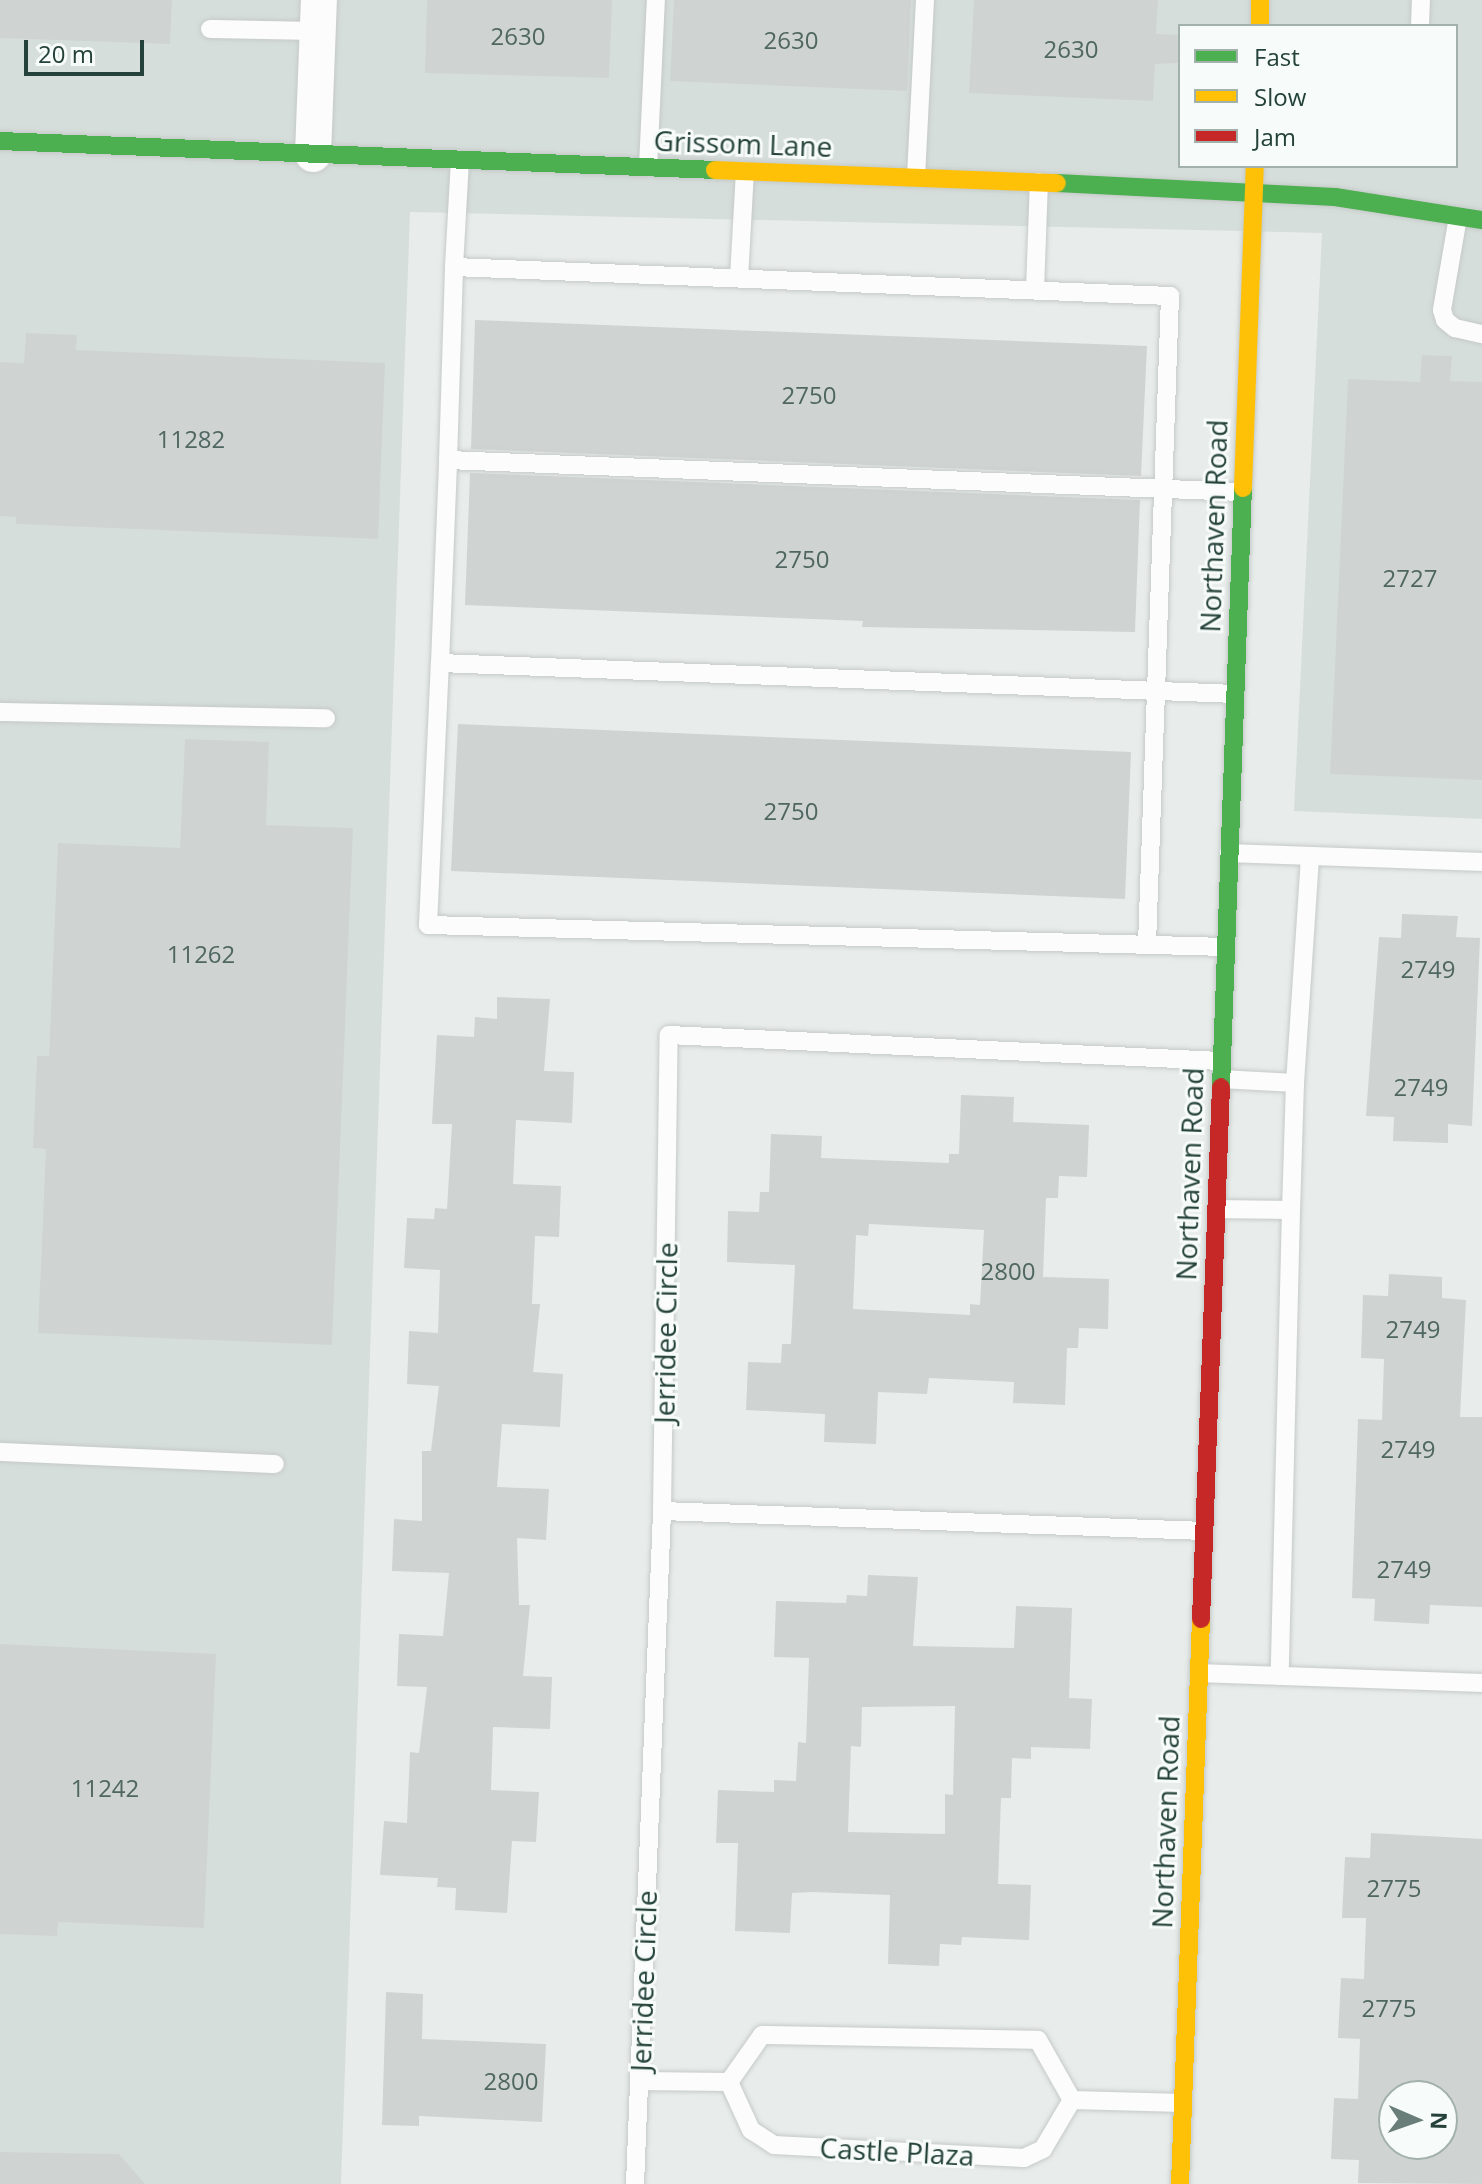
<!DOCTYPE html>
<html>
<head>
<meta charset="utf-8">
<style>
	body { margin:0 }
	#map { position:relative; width:1482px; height:2184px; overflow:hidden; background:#e8edeb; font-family:"Open Sans",sans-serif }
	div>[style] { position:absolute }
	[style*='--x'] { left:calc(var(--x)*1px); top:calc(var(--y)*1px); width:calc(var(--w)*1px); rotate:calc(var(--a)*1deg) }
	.built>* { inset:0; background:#d6dedb }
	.building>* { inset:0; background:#cfd4d2 }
	.roads { filter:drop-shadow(0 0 2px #c5cac8) drop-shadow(0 0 2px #c5cac8) }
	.lane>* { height:18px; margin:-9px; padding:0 9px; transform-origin:9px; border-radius:9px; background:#fcfcfc }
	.street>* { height:36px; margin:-18px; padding:0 18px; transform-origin:18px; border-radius:18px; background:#fcfcfc }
	.fast>* { height:18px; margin:-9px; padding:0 9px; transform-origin:9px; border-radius:9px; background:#4caf50 }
	.slow>* { height:18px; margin:-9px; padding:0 9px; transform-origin:9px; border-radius:9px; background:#ffc107 }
	.jam>* { height:18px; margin:-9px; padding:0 9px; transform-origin:9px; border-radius:9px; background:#c62828 }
	span { translate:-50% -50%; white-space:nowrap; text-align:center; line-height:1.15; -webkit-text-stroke:6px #f7fbf9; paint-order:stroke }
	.number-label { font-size:24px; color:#506761 }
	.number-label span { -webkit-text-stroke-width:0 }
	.street-label { font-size:28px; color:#24423a }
	.legend { position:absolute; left:1178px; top:24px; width:280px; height:144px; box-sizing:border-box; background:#f7fbf9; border:2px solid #a3b1ad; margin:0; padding:10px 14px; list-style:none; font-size:24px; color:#24423a }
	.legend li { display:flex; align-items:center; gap:16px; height:40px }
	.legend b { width:40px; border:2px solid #a3b1ad }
	.north { position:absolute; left:1378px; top:2080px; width:80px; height:80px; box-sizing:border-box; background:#f7fbf9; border:2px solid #a3b1ad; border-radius:50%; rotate:92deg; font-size:22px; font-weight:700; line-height:32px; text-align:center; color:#24423a }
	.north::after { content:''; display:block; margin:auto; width:28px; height:36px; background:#697e78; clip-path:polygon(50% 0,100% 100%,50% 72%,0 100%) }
	.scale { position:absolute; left:24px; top:40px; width:120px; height:36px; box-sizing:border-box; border:4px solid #24423a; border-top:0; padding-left:10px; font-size:24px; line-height:28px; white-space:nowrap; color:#24423a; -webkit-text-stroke:6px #f7fbf9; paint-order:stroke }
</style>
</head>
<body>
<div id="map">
	<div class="built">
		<div style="clip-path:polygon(evenodd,0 0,1482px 0,1482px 819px,1294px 811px,1322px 233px,410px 212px,341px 2184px,0 2184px,0 0,1180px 26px,1456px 26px,1456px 166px,1180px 166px,1180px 26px)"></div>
	</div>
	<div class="building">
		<div style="clip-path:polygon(0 0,172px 0,170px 44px,0 38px)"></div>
		<div style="clip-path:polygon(427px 0,612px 0,609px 78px,425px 73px)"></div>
		<div style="clip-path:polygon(674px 0,911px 0,907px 91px,670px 81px)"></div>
		<div style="clip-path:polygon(974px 0,1158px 0,1156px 34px,1180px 35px,1180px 63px,1155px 64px,1153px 101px,969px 93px)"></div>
		<div style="clip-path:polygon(475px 320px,1147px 346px,1141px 476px,471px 449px)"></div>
		<div style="clip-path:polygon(26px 333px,77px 335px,76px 350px,385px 363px,378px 539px,16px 524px,16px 517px,0 516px,0 362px,24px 363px)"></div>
		<div style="clip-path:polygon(1422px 355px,1452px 356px,1450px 381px,1482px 382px,1482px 780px,1330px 774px,1348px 379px,1420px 382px)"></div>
		<div style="clip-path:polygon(470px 473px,1140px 500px,1135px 632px,862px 627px,863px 621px,465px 605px)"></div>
		<div style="clip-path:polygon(458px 724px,1131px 752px,1125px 899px,451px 871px)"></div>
		<div style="clip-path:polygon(185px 739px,269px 742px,266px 825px,353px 828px,332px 1345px,38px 1333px,46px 1149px,33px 1148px,37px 1056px,49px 1056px,58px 843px,180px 848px)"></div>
		<div style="clip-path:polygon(1402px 914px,1458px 916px,1456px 937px,1480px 938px,1472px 1126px,1448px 1124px,1448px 1143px,1393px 1141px,1394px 1117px,1366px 1116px,1379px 937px,1401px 938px)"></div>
		<div style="clip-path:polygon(497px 997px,550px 999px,544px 1071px,574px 1072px,572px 1123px,516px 1120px,513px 1184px,561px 1186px,559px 1237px,535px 1236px,532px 1304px,540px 1304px,533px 1372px,563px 1374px,560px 1427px,502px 1424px,497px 1487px,549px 1489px,546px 1540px,517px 1538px,519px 1605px,530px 1605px,523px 1676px,552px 1677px,550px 1729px,493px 1727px,491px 1790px,539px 1792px,536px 1842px,512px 1841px,507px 1913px,455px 1910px,456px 1888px,437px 1887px,438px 1878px,380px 1875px,384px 1821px,407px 1823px,410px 1752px,419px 1753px,427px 1687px,397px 1686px,399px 1634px,443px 1636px,449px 1573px,392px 1571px,394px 1519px,422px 1521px,422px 1451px,431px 1451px,439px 1386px,407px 1384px,409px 1331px,438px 1333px,440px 1270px,404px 1268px,407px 1218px,434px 1219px,435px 1208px,447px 1209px,452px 1124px,432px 1124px,437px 1035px,474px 1037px,475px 1017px,497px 1019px)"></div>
		<div style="clip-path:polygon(evenodd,961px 1095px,1014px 1097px,1013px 1122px,1089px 1125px,1087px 1177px,1059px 1176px,1058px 1198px,1046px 1198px,1043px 1277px,1109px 1279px,1108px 1329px,1079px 1328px,1078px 1348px,1067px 1348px,1065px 1405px,1013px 1403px,1014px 1382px,929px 1378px,927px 1394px,878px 1392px,876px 1444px,824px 1442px,825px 1414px,746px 1410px,748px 1362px,781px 1363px,782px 1344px,791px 1344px,795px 1265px,727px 1262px,728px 1211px,759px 1212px,760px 1192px,769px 1192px,771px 1134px,822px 1136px,821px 1158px,949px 1163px,949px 1154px,959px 1154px,961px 1095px,869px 1224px,984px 1230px,980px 1305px,970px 1304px,970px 1315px,853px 1309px,856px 1235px,868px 1236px,869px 1224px)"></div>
		<div style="clip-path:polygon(1389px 1274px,1442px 1277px,1442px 1298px,1466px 1300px,1460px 1417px,1482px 1417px,1482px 1607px,1430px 1605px,1429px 1624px,1374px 1621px,1375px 1599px,1352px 1598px,1358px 1419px,1382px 1420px,1384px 1359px,1361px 1358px,1363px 1295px,1388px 1296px)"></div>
		<div style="clip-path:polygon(evenodd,868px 1575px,918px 1577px,913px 1646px,1014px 1648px,1016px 1606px,1072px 1608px,1069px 1698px,1092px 1699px,1090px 1749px,1031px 1747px,1031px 1759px,1012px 1758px,1011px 1798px,1001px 1798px,998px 1884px,1031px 1885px,1029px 1940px,962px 1937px,961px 1945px,940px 1944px,939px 1966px,888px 1964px,890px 1895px,813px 1892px,792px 1893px,790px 1933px,735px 1931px,738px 1843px,716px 1843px,718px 1790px,774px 1792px,774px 1780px,796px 1781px,798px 1742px,806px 1743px,809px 1658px,774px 1657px,776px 1601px,846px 1603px,847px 1595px,867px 1596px,868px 1575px,955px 1706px,953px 1795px,945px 1794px,945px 1834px,848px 1832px,851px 1746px,861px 1747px,862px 1707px,955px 1706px)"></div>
		<div style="clip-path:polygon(0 1644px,216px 1654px,204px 1928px,58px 1922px,57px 1936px,0 1934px)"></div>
		<div style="clip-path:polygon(evenodd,1371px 1833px,1482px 1839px,1482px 2184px,1358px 2183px,1359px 2160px,1331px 2159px,1334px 2098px,1358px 2099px,1360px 2039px,1338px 2038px,1341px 1978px,1364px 1979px,1366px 1918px,1342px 1918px,1345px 1857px,1370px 1858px,1371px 1833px,1394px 2096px,1442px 2096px,1442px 2144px,1394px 2144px,1394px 2096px)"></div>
		<div style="clip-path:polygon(386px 1992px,423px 1994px,422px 2039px,546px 2044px,542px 2122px,419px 2116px,419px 2126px,382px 2125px)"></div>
		<div style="clip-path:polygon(0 2152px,119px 2154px,145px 2184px,0 2184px)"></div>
	</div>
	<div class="roads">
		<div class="lane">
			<div style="--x:1420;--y:26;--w:26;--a:-88"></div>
			<div style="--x:210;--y:29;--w:108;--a:1.1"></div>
			<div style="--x:648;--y:167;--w:167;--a:-87.3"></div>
			<div style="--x:916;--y:177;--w:177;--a:-87.1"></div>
			<div style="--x:1458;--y:217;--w:94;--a:99.8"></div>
			<div style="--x:1442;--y:310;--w:10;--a:73"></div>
			<div style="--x:1445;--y:320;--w:13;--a:39"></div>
			<div style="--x:1455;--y:328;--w:28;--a:13"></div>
			<div style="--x:454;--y:267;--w:107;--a:-86.8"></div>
			<div style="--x:739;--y:278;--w:107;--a:-86.8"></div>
			<div style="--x:1035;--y:290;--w:108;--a:-87.9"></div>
			<div style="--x:448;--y:460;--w:193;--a:-88.2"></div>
			<div style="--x:454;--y:267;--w:717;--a:2.32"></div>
			<div style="--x:1170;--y:296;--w:649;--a:92.03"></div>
			<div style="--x:440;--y:663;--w:203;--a:-87.7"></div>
			<div style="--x:448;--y:460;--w:796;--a:2.31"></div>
			<div style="--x:0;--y:712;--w:326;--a:1.1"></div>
			<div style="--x:1229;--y:853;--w:253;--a:2"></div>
			<div style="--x:1226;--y:947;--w:798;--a:-178.42"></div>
			<div style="--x:428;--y:925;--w:262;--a:-87.4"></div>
			<div style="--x:440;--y:663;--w:796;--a:2.23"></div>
			<div style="--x:1221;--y:1079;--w:74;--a:3.1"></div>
			<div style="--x:1295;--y:1083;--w:127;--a:91.8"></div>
			<div style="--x:1295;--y:1083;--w:227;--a:-86.2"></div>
			<div style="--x:1216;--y:1209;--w:75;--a:0.8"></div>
			<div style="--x:1291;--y:1210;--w:466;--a:91.4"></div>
			<div style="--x:0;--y:1452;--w:275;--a:2.5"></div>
			<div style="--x:662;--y:1511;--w:542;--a:2.11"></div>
			<div style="--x:1199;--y:1673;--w:283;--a:2"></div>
			<div style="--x:639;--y:2081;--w:90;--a:0.6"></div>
			<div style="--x:729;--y:2082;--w:57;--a:-54.9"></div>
			<div style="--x:762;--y:2035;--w:276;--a:1"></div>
			<div style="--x:1038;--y:2040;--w:69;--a:60.5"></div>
			<div style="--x:1072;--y:2100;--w:111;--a:1.5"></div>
			<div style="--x:729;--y:2082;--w:53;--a:65.4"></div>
			<div style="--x:751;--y:2130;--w:27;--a:33"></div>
			<div style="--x:774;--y:2145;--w:250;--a:3"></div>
			<div style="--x:1024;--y:2158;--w:21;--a:-25"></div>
			<div style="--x:1043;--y:2149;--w:57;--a:-59.4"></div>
			<div style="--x:635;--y:2184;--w:674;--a:-87.7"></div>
			<div style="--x:662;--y:1511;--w:476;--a:-89.2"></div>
			<div style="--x:669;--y:1035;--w:553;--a:2.7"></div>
		</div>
		<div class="street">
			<div style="--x:313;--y:154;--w:154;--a:-87.8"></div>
		</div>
		<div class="fast">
			<div style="--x:0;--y:141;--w:716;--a:2.32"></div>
			<div style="--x:1057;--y:183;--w:278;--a:2.9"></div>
			<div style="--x:1335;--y:197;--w:149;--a:8.9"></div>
			<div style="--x:1221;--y:1087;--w:599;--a:-87.9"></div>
		</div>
		<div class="slow">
			<div style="--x:1260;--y:0;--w:26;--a:90"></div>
			<div style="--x:715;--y:170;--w:342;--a:2.2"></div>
			<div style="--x:1243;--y:488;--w:322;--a:-87.9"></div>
			<div style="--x:1180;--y:2184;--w:565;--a:-87.87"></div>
		</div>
		<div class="jam">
			<div style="--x:1201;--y:1619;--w:532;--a:-87.85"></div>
		</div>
	</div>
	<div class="number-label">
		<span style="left:518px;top:36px">2630</span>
		<span style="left:791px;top:40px">2630</span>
		<span style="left:1071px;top:49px">2630</span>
		<span style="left:809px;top:395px">2750</span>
		<span style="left:191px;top:439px">11282</span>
		<span style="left:802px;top:559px">2750</span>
		<span style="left:1410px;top:578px">2727</span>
		<span style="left:791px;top:811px">2750</span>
		<span style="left:201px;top:954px">11262</span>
		<span style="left:1428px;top:969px">2749</span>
		<span style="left:1421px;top:1087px">2749</span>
		<span style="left:1008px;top:1271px">2800</span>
		<span style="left:1413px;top:1329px">2749</span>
		<span style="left:1408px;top:1449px">2749</span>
		<span style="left:1404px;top:1569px">2749</span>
		<span style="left:105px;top:1788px">11242</span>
		<span style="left:1394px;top:1888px">2775</span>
		<span style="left:1389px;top:2008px">2775</span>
		<span style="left:511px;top:2081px">2800</span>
	</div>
	<div class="street-label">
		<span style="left:743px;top:143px;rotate:2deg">Grissom Lane</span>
		<span style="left:1213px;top:526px;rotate:-88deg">Northaven Road</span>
		<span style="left:1189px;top:1174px;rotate:-88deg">Northaven Road</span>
		<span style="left:665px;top:1333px;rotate:-89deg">Jerridee Circle</span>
		<span style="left:1165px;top:1822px;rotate:-88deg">Northaven Road</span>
		<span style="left:643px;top:1981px;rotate:-88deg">Jerridee Circle</span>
		<span style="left:897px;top:2151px;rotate:3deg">Castle Plaza</span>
	</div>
	<ul class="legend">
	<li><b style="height:10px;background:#4caf50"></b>Fast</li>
	<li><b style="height:10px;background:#ffc107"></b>Slow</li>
	<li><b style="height:10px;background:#c62828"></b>Jam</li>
	</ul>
	<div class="north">N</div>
	<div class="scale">20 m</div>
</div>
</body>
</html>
